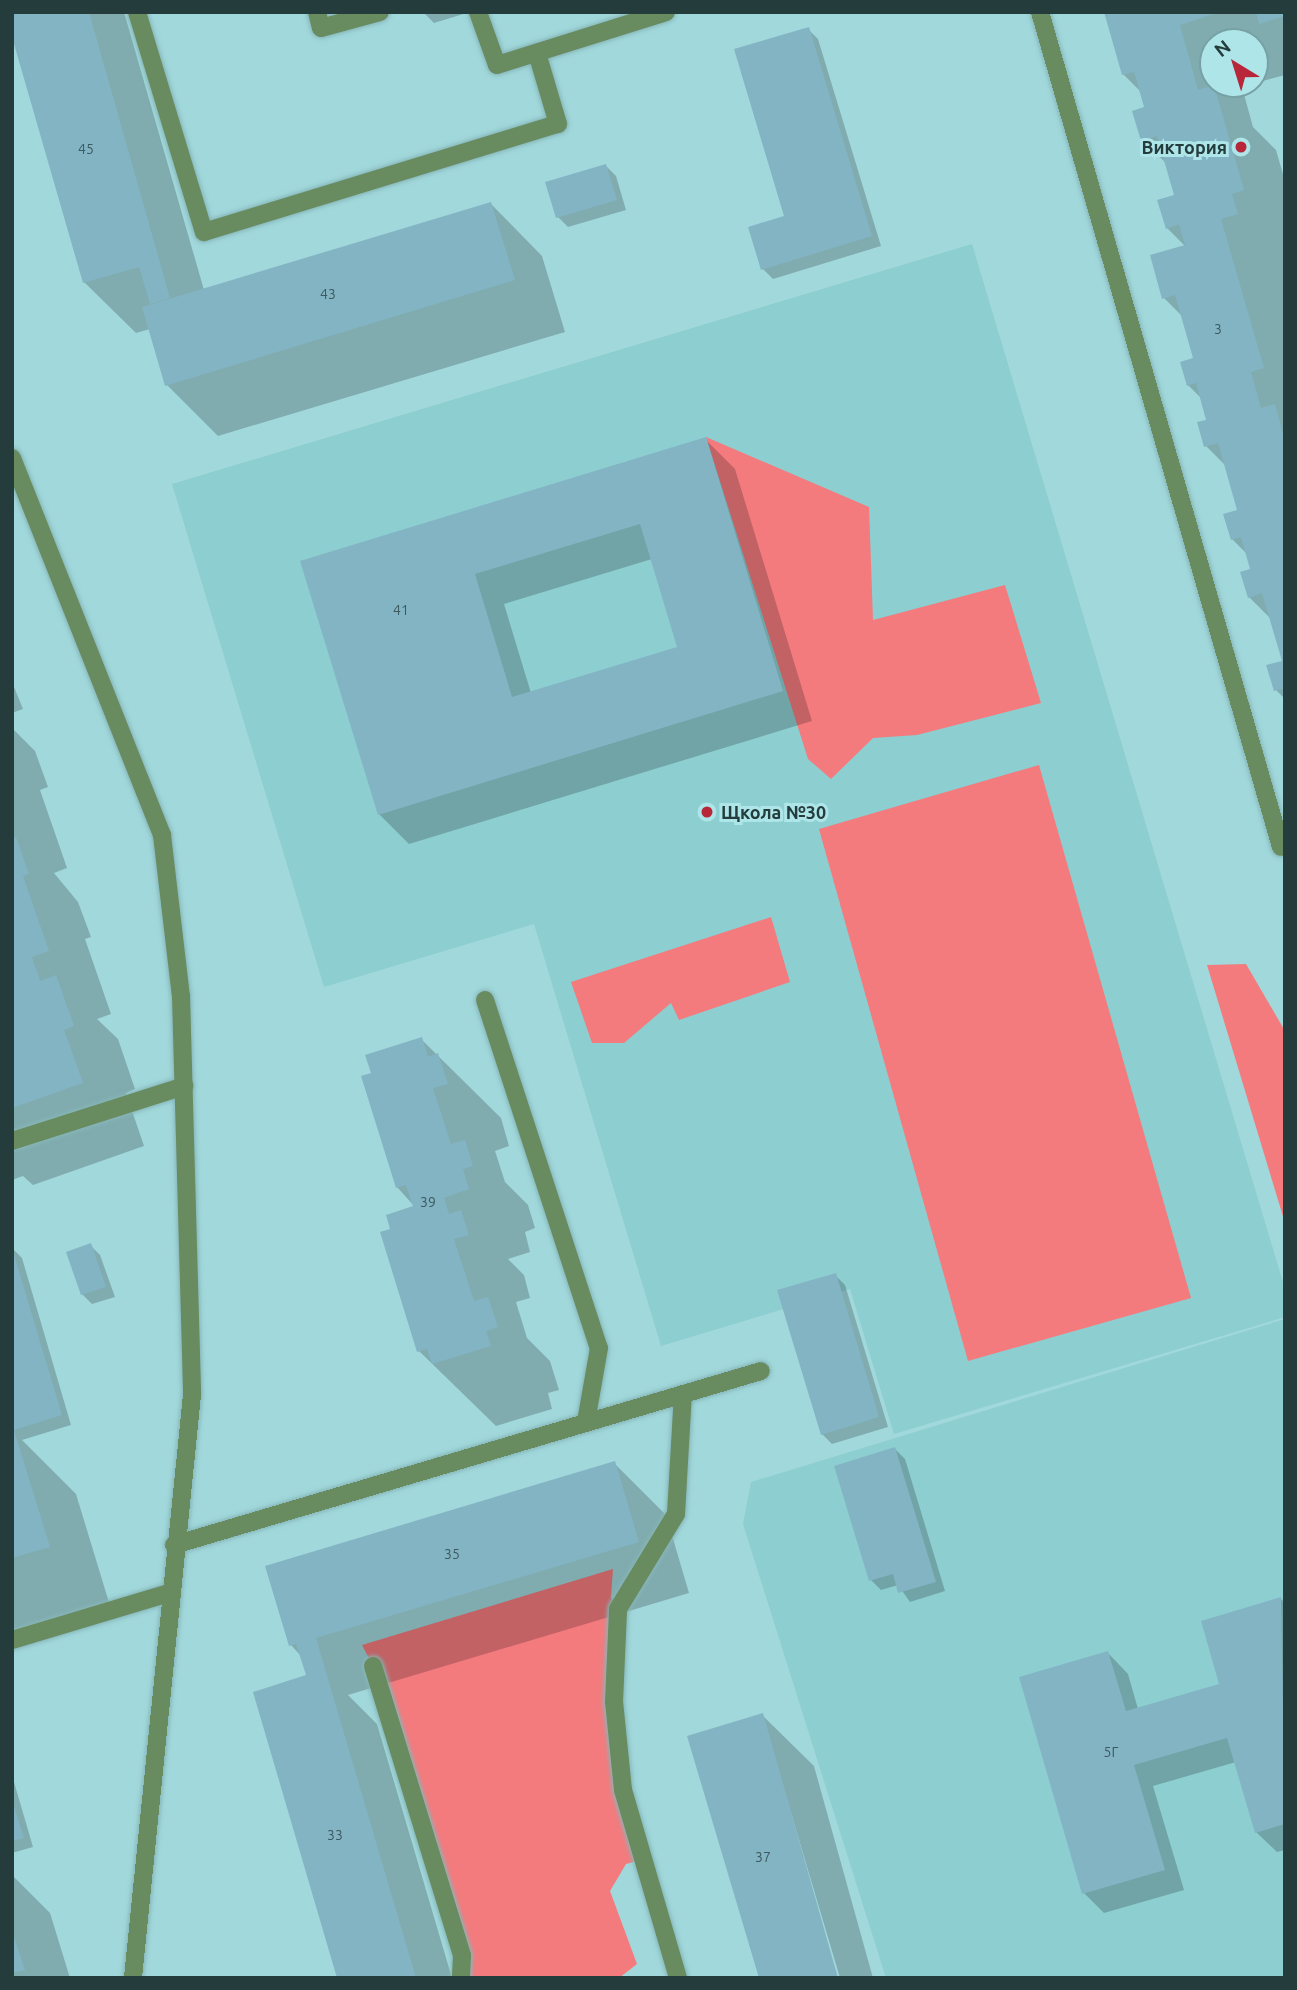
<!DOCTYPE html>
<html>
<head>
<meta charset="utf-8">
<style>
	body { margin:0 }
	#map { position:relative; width:1297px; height:1990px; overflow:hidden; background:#a1d8db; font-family:Ubuntu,sans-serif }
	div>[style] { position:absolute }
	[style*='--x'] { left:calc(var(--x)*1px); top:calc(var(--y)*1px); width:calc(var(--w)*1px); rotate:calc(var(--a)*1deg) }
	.built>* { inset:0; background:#8dced1 }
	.green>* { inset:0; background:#f37b7e }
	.shadow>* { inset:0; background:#0003 }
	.building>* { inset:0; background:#83b4c4 }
	.roads { filter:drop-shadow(0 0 2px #86b6b8) drop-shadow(0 0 2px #86b6b8) }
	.minor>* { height:18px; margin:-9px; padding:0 9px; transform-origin:9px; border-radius:9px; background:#688b60 }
	.dots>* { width:19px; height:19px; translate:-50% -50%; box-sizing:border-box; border:4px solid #aee5e8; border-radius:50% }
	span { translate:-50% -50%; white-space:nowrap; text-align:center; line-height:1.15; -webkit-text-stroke:6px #aee5e8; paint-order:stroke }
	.number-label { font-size:14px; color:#3c5a5f }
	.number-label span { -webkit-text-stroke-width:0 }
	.poi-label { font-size:18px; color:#253c3d; font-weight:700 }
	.right { translate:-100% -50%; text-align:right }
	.left { translate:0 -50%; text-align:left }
	.frame { position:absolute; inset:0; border:14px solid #253c3d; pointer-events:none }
	.north { position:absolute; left:1199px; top:28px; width:70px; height:70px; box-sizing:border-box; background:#aee5e8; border:2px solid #77a1a4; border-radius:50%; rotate:322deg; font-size:19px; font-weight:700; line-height:28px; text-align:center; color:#253c3d }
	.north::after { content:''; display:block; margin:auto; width:24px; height:32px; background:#b82739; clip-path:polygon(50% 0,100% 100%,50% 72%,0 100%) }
</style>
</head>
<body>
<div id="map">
	<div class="built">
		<div style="clip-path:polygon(972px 244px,1285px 1289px,1285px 1317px,894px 1434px,850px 1289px,661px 1346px,534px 924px,324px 987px,172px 484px)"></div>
		<div style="clip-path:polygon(1285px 1319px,1285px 1978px,886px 1978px,743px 1524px,751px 1482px)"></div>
	</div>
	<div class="green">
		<div style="clip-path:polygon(706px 437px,869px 507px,873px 620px,1005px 585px,1041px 703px,917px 735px,873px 738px,831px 779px,808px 759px)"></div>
		<div style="clip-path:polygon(1039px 765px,1191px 1298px,968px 1361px,819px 829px)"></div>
		<div style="clip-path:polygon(771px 917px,790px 982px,679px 1020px,671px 1003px,624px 1043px,592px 1043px,571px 982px)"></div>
		<div style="clip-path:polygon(1246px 964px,1285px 1031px,1285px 1223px,1207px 965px)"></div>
		<div style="clip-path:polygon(613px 1569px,611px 1597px,618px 1609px,614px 1702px,644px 1859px,626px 1864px,610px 1891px,637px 1964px,619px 1978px,461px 1978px,373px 1666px,362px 1645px)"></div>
	</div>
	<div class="shadow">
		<div style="clip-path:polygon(12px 12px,124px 12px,204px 290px,491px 204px,542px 256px,565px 332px,218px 436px,167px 385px,150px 329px,136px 333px,84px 282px)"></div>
		<div style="clip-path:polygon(423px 12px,470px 12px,434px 23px)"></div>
		<div style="clip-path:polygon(1106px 12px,1285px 12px,1285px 75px,1255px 83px,1255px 42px,1213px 42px,1213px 84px,1253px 84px,1242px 87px,1253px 127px,1276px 150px,1285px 181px,1285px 699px,1276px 690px,1284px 662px,1271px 619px,1249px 597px,1252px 570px,1247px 554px,1232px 539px,1240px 511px,1227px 467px,1206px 446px,1209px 421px,1202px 399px,1188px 385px,1195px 360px,1183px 317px,1164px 298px,1186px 247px,1167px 228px,1176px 196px,1168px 165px,1142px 140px,1146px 108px,1141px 92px,1123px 74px)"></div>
		<div style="clip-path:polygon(808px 29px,818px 39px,881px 246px,773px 279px,763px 269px,751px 228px,786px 217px)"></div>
		<div style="clip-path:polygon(606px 166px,616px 176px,626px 210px,568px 227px,558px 217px)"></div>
		<div style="clip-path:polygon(evenodd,705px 439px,735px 469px,812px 721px,409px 844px,379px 814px,302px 562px,705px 439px,652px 559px,680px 648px,531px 693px,504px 604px,652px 559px)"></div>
		<div style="clip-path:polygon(12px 682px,23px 709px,12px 713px)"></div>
		<div style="clip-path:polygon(12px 728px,35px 751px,48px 787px,40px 790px,67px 868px,54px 873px,78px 902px,91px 937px,85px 939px,111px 1014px,97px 1019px,118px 1039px,135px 1089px,126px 1093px,144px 1146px,33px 1185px,23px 1176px,12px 1180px)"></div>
		<div style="clip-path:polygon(421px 1039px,501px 1118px,509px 1146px,495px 1151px,505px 1182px,528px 1205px,535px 1228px,525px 1232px,530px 1252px,508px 1259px,524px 1275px,530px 1298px,516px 1302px,527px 1338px,550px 1361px,559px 1390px,548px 1393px,552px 1409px,496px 1426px,419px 1351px,392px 1230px,415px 1207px,397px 1187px,373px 1074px)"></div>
		<div style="clip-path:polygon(90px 1245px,100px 1255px,115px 1297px,92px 1304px,82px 1294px)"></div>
		<div style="clip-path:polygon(12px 1248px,22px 1258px,71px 1425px,22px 1440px,76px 1494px,111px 1609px,12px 1640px)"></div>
		<div style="clip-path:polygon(835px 1275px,845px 1285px,888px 1427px,832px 1444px,822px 1434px)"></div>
		<div style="clip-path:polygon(895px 1449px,905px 1459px,945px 1591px,910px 1602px,898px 1585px,881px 1590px,871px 1580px)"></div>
		<div style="clip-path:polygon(614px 1463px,666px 1515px,689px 1593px,348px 1695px,377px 1724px,452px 1978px,339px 1978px,309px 1677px,301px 1656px,291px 1645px)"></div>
		<div style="clip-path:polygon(1281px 1599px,1285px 1603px,1285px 1850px,1277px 1852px,1256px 1832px,1236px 1762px,1153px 1786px,1184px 1890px,1104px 1913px,1084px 1893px,1108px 1653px,1128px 1674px,1138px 1709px,1221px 1685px)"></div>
		<div style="clip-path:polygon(762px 1715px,814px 1766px,873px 1978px,840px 1978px)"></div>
		<div style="clip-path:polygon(12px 1775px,33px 1847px,12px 1853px)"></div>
		<div style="clip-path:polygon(12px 1875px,50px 1913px,70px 1978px,12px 1978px)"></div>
	</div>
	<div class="building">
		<div style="clip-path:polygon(12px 12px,89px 12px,170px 298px,150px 304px,139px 267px,83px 283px,12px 37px)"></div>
		<div style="clip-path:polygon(1104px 12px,1220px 12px,1180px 25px,1198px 90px,1214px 85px,1244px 190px,1232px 194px,1238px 214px,1221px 219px,1264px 368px,1251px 372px,1261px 408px,1275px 404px,1285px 441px,1285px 688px,1274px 691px,1266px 665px,1282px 661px,1262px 593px,1248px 598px,1240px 572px,1250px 569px,1241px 537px,1231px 540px,1223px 514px,1237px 510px,1218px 443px,1204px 447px,1197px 422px,1206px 420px,1196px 383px,1187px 386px,1180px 362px,1193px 358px,1175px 295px,1162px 299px,1150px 255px,1185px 245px,1179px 224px,1166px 229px,1157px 200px,1174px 195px,1157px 136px,1141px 141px,1132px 111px,1144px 107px,1134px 72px,1122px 75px)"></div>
		<div style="clip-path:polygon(1256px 12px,1285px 12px,1285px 16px,1259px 24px)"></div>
		<div style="clip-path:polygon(809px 27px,872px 236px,761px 270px,748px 227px,784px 216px,734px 49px)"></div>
		<div style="clip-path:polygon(606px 164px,617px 200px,556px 218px,545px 182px)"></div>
		<div style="clip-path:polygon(491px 202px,515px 280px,165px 386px,142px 307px)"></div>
		<div style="clip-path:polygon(evenodd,706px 437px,783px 691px,378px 815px,300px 561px,706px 437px,640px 524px,677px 647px,512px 697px,475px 574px,640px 524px)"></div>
		<div style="clip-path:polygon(16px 837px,29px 874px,23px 876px,49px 951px,32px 957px,40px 981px,56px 975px,74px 1026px,64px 1030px,83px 1083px,12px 1108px,12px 838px)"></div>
		<div style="clip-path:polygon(422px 1037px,428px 1057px,438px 1053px,448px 1084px,433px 1088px,451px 1144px,465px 1140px,473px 1166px,463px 1169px,469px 1189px,444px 1198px,449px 1214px,461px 1210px,469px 1235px,454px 1239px,474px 1301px,488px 1297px,498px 1327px,486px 1331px,491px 1346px,432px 1364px,427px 1349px,417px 1352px,380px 1232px,390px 1229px,386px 1215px,413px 1206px,406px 1185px,396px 1188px,361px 1076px,371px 1073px,365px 1055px)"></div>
		<div style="clip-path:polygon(91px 1243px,106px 1287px,81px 1295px,66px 1252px)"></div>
		<div style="clip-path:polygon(12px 1248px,62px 1415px,14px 1430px,50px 1547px,12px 1558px)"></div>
		<div style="clip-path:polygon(836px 1273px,879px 1417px,821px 1435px,777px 1290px)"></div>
		<div style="clip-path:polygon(895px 1447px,936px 1582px,898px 1593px,893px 1574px,869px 1581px,834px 1466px)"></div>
		<div style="clip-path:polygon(615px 1461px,639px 1542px,316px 1638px,416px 1978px,337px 1978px,253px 1692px,306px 1675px,296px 1644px,289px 1646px,265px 1566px)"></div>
		<div style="clip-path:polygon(1281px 1597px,1285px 1824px,1255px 1833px,1227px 1738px,1134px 1765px,1165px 1870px,1082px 1894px,1019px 1677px,1108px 1651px,1126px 1711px,1219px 1684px,1201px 1621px)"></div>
		<div style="clip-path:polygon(763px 1713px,838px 1978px,759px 1978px,687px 1736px)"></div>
		<div style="clip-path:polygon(12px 1800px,24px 1838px,12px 1841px)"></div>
		<div style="clip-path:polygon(12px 1931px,25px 1970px,12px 1973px)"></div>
	</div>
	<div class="roads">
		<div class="minor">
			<div style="--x:137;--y:12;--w:230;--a:73.1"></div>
			<div style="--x:204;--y:232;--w:370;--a:-17"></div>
			<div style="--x:558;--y:124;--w:74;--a:-106.5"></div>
			<div style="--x:317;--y:12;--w:16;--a:76"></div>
			<div style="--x:321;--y:28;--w:61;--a:-15.2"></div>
			<div style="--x:478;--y:12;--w:56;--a:70.3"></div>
			<div style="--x:497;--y:65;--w:177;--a:-17.4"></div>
			<div style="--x:1040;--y:12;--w:869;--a:73.9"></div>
			<div style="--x:12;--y:458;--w:406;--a:68.3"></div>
			<div style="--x:162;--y:835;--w:162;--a:83.3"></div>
			<div style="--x:181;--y:996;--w:399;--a:88.4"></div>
			<div style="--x:192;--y:1395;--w:586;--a:95.78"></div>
			<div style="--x:485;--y:1000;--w:366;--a:71.9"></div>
			<div style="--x:599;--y:1348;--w:75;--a:100"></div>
			<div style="--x:12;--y:1141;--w:181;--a:-17.7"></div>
			<div style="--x:174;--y:1545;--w:612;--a:-16.51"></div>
			<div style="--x:12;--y:1640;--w:164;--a:-16.7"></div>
			<div style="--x:373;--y:1666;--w:303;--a:72.9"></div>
			<div style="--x:462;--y:1956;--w:22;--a:93"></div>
			<div style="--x:678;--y:1978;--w:196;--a:-106.3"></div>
			<div style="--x:623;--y:1790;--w:88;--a:-95.8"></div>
			<div style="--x:614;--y:1702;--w:93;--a:-87.5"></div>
			<div style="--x:618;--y:1609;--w:111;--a:-58.6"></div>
			<div style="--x:676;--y:1514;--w:120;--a:-86.7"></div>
		</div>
	</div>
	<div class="dots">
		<div style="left:1241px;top:147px;background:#b82739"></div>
		<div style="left:707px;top:812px;background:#b82739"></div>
	</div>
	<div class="number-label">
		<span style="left:86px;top:149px">45</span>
		<span style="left:328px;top:294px">43</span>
		<span style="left:1218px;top:329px">3</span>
		<span style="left:401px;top:610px">41</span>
		<span style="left:428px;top:1202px">39</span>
		<span style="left:452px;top:1554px">35</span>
		<span style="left:1111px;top:1752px">5Г</span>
		<span style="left:335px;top:1835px">33</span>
		<span style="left:763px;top:1857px">37</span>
	</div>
	<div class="poi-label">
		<span class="right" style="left:1227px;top:147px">Виктория</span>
		<span class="left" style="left:721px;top:812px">Щкола №30</span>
	</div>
	<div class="frame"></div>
	<div class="north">N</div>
</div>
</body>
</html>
